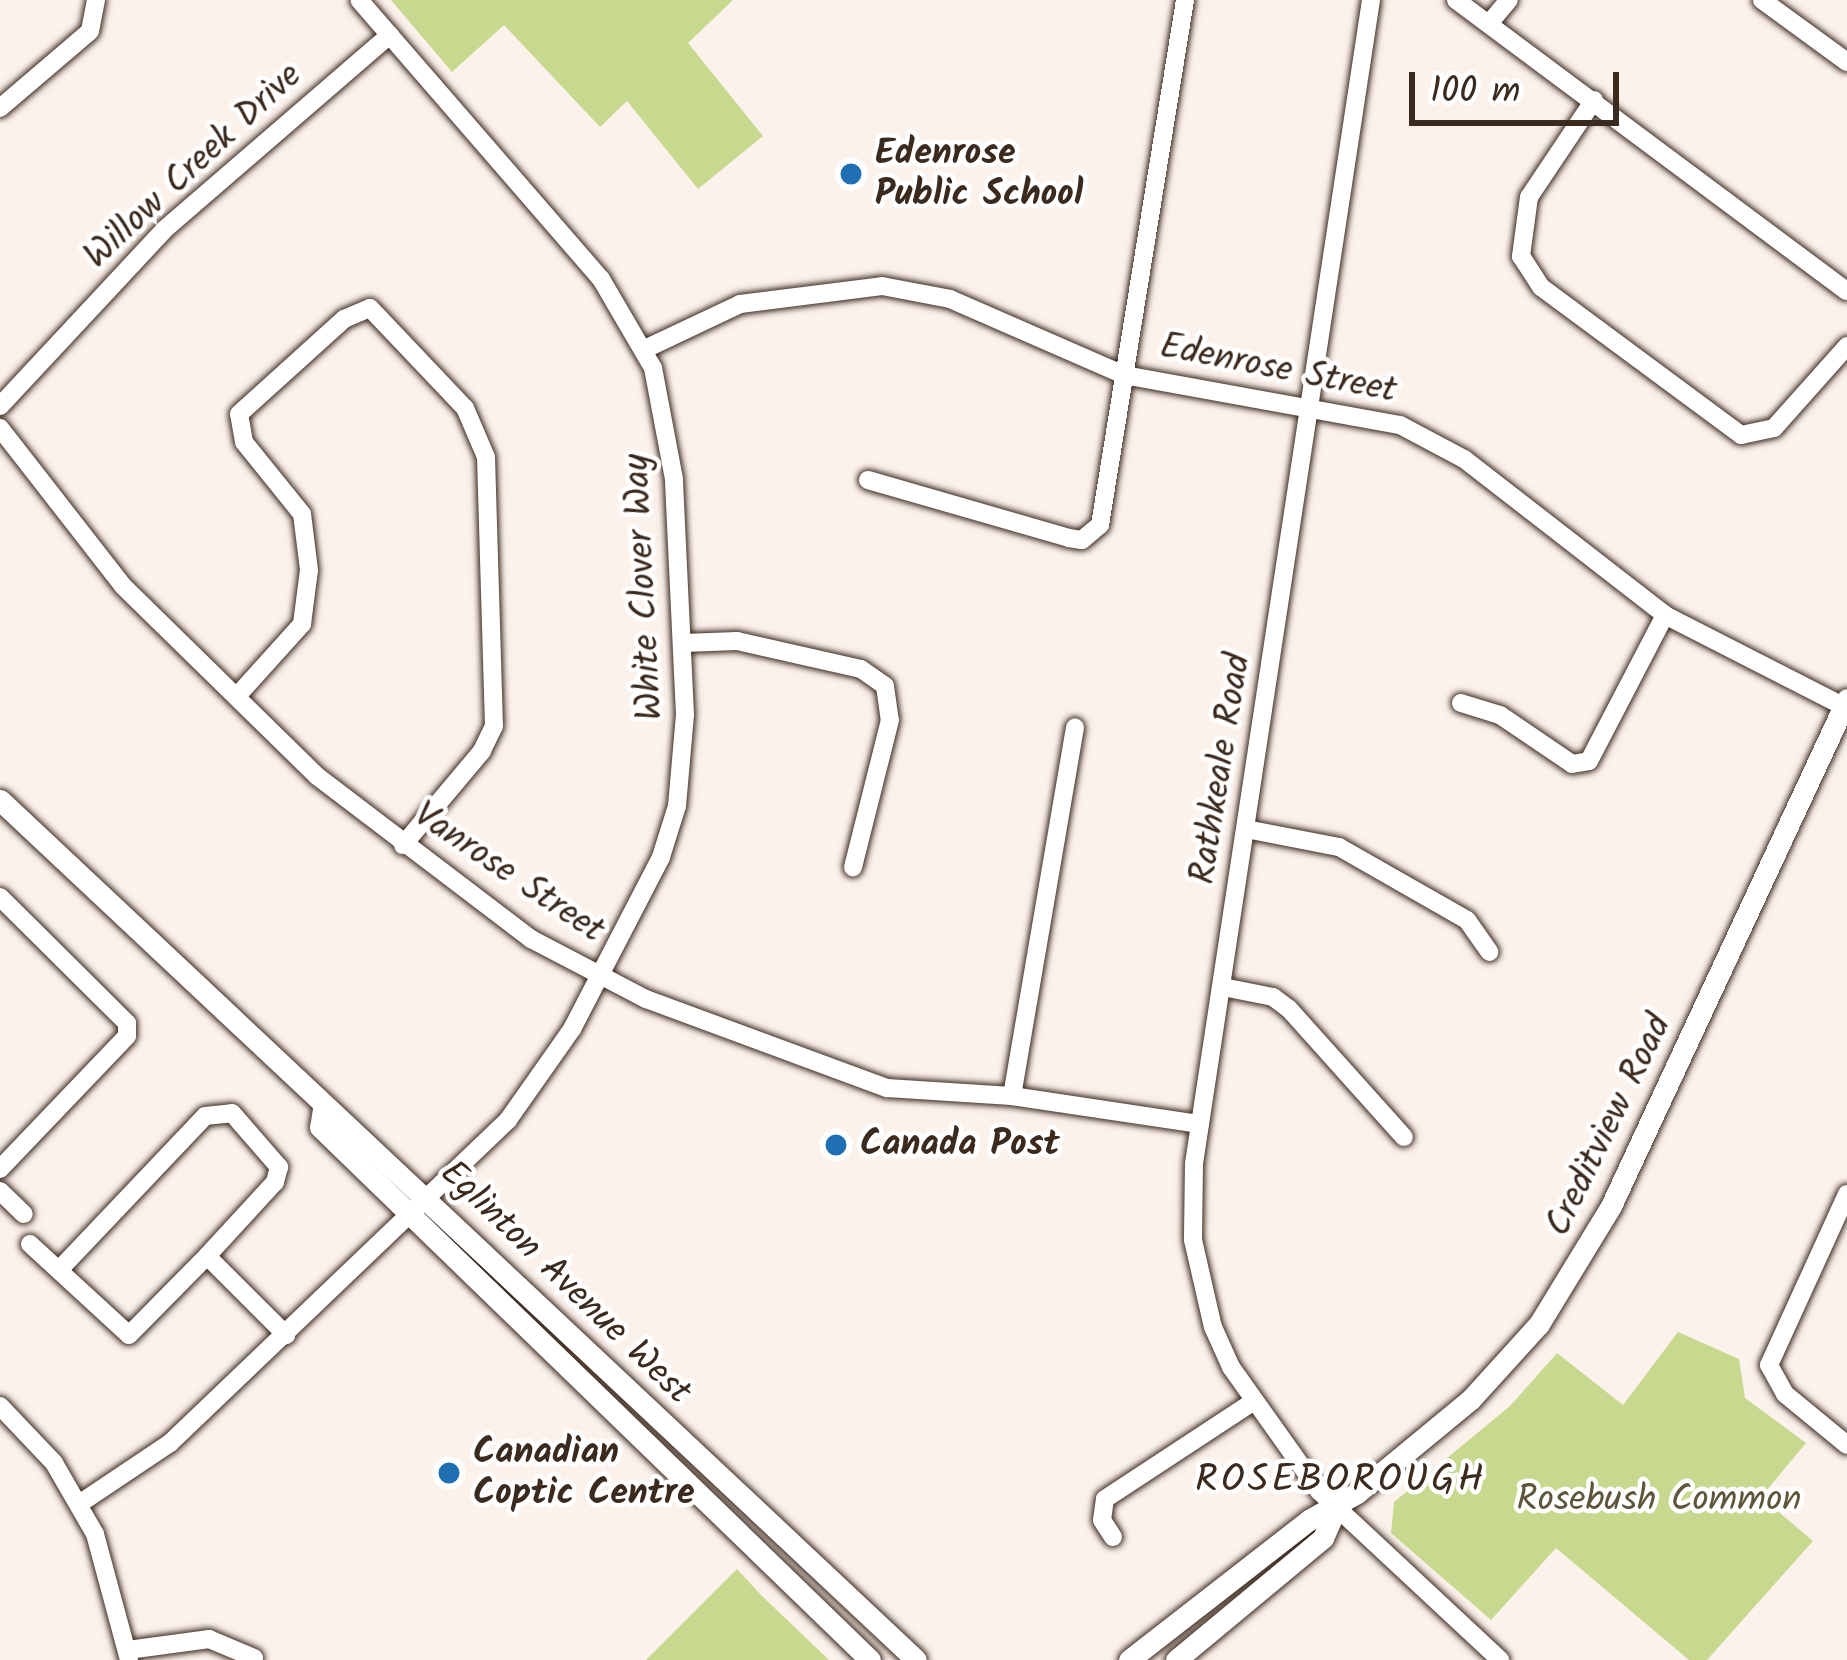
<!DOCTYPE html>
<html>
<head>
<meta charset="utf-8">
<style>
	body { margin:0 }
	#map { position:relative; width:1847px; height:1660px; overflow:hidden; background:#fcf2ec; font-family:Kalam,sans-serif }
	div>[style] { position:absolute }
	[style*='--x'] { left:calc(var(--x)*1px); top:calc(var(--y)*1px); width:calc(var(--w)*1px); rotate:calc(var(--a)*1deg) }
	.green>* { inset:0; background:#c7d98e }
	.roads { filter:drop-shadow(0 0 3px #3b2a1e) drop-shadow(0 0 3px #3b2a1e) }
	.minor>* { height:18px; margin:-9px; padding:0 9px; transform-origin:9px; border-radius:9px; background:#fff }
	.major>* { height:21px; margin:-10.5px; padding:0 10.5px; transform-origin:10.5px; border-radius:10.5px; background:#fff }
	.dots>* { width:33px; height:33px; translate:-50% -50%; box-sizing:border-box; border:6px solid #fff; border-radius:50% }
	span { translate:-50% -50%; white-space:nowrap; text-align:center; line-height:1.15; -webkit-text-stroke:9px #fff; paint-order:stroke }
	.poi-label { font-size:36px; color:#3b2a1e; font-weight:700 }
	.left { translate:0 -50%; text-align:left }
	.street-label { font-size:36px; color:#3b2a1e }
	.park-label { font-size:36px; color:#5e563a }
	.neighbourhood-label { font-size:39px; color:#3b2a1e; letter-spacing:3px }
	.scale { position:absolute; left:1409px; top:72px; width:210px; height:54px; box-sizing:border-box; border:6px solid #3b2a1e; border-top:0; padding-left:15px; font-size:36px; line-height:42px; white-space:nowrap; color:#3b2a1e; -webkit-text-stroke:9px #fff; paint-order:stroke }
</style>
</head>
<body>
<div id="map">
	<div class="green">
		<div style="clip-path:polygon(391px 0,733px 0,688px 43px,763px 136px,698px 189px,627px 101px,600px 127px,504px 25px,452px 72px)"></div>
		<div style="clip-path:polygon(1678px 1332px,1739px 1359px,1745px 1398px,1806px 1443px,1761px 1497px,1813px 1541px,1707px 1660px,1689px 1660px,1556px 1548px,1491px 1620px,1391px 1533px,1394px 1502px,1510px 1406px,1557px 1353px,1623px 1405px)"></div>
		<div style="clip-path:polygon(737px 1569px,760px 1594px,829px 1660px,646px 1660px)"></div>
	</div>
	<div class="roads">
		<div class="minor">
			<div style="--x:1371;--y:0;--w:1177;--a:98.65"></div>
			<div style="--x:1194;--y:1164;--w:76;--a:90.8"></div>
			<div style="--x:1193;--y:1240;--w:89;--a:77.1"></div>
			<div style="--x:1213;--y:1327;--w:44;--a:65.8"></div>
			<div style="--x:1231;--y:1367;--w:152;--a:54.6"></div>
			<div style="--x:1319;--y:1491;--w:248;--a:43"></div>
			<div style="--x:1456;--y:0;--w:487;--a:36.7"></div>
			<div style="--x:1762;--y:0;--w:105;--a:36.1"></div>
			<div style="--x:1492;--y:20;--w:26;--a:-50"></div>
			<div style="--x:1594;--y:100;--w:117;--a:123.8"></div>
			<div style="--x:1529;--y:197;--w:60;--a:97.7"></div>
			<div style="--x:1521;--y:256;--w:37;--a:57"></div>
			<div style="--x:1541;--y:287;--w:249;--a:36.5"></div>
			<div style="--x:1741;--y:435;--w:34;--a:-12"></div>
			<div style="--x:1774;--y:428;--w:110;--a:-48.3"></div>
			<div style="--x:0;--y:108;--w:118;--a:-40.5"></div>
			<div style="--x:90;--y:31;--w:32;--a:-79"></div>
			<div style="--x:645;--y:349;--w:105;--a:-25.3"></div>
			<div style="--x:740;--y:304;--w:143;--a:-7.2"></div>
			<div style="--x:882;--y:286;--w:69;--a:10.8"></div>
			<div style="--x:950;--y:299;--w:190;--a:23.6"></div>
			<div style="--x:1124;--y:375;--w:280;--a:10.3"></div>
			<div style="--x:1400;--y:425;--w:72;--a:28"></div>
			<div style="--x:1464;--y:459;--w:254;--a:37.8"></div>
			<div style="--x:1665;--y:615;--w:204;--a:27.1"></div>
			<div style="--x:0;--y:406;--w:242;--a:-47"></div>
			<div style="--x:165;--y:229;--w:297;--a:-40.8"></div>
			<div style="--x:0;--y:428;--w:200;--a:52.1"></div>
			<div style="--x:123;--y:586;--w:272;--a:44.4"></div>
			<div style="--x:317;--y:776;--w:269;--a:37.3"></div>
			<div style="--x:531;--y:939;--w:130;--a:27.6"></div>
			<div style="--x:646;--y:999;--w:257;--a:20.3"></div>
			<div style="--x:887;--y:1088;--w:125;--a:3.7"></div>
			<div style="--x:1012;--y:1096;--w:190;--a:8.5"></div>
			<div style="--x:868;--y:480;--w:209;--a:16.1"></div>
			<div style="--x:1069;--y:538;--w:13;--a:9"></div>
			<div style="--x:1082;--y:540;--w:23;--a:-40"></div>
			<div style="--x:1100;--y:525;--w:532;--a:-80.8"></div>
			<div style="--x:683;--y:643;--w:54;--a:-2.1"></div>
			<div style="--x:737;--y:641;--w:127;--a:12.7"></div>
			<div style="--x:861;--y:669;--w:29;--a:35"></div>
			<div style="--x:885;--y:686;--w:34;--a:82"></div>
			<div style="--x:890;--y:720;--w:152;--a:104.1"></div>
			<div style="--x:238;--y:695;--w:96;--a:-48"></div>
			<div style="--x:302;--y:624;--w:54;--a:-82.6"></div>
			<div style="--x:309;--y:570;--w:56;--a:-97.1"></div>
			<div style="--x:302;--y:514;--w:92;--a:-128.9"></div>
			<div style="--x:244;--y:442;--w:28;--a:-100"></div>
			<div style="--x:239;--y:414;--w:142;--a:-42.1"></div>
			<div style="--x:344;--y:319;--w:28;--a:-23"></div>
			<div style="--x:370;--y:308;--w:138;--a:46.5"></div>
			<div style="--x:465;--y:408;--w:53;--a:66.8"></div>
			<div style="--x:486;--y:457;--w:269;--a:88.3"></div>
			<div style="--x:494;--y:726;--w:28;--a:116"></div>
			<div style="--x:482;--y:751;--w:123;--a:130"></div>
			<div style="--x:1461;--y:703;--w:41;--a:17.1"></div>
			<div style="--x:1500;--y:715;--w:87;--a:34.2"></div>
			<div style="--x:1572;--y:764;--w:17;--a:-10"></div>
			<div style="--x:1589;--y:761;--w:165;--a:-62.5"></div>
			<div style="--x:1246;--y:829;--w:95;--a:11"></div>
			<div style="--x:1339;--y:847;--w:147;--a:29.7"></div>
			<div style="--x:1467;--y:920;--w:39;--a:55"></div>
			<div style="--x:0;--y:897;--w:179;--a:44.8"></div>
			<div style="--x:127;--y:1023;--w:13;--a:90"></div>
			<div style="--x:127;--y:1036;--w:184;--a:133.7"></div>
			<div style="--x:1223;--y:987;--w:51;--a:11.3"></div>
			<div style="--x:1273;--y:997;--w:20;--a:37"></div>
			<div style="--x:1289;--y:1009;--w:172;--a:48.1"></div>
			<div style="--x:1012;--y:1096;--w:374;--a:-80.3"></div>
			<div style="--x:0;--y:1191;--w:33;--a:44"></div>
			<div style="--x:1847;--y:1194;--w:188;--a:114.5"></div>
			<div style="--x:1769;--y:1365;--w:33;--a:61"></div>
			<div style="--x:1785;--y:1394;--w:80;--a:39.4"></div>
			<div style="--x:30;--y:1244;--w:134;--a:42.6"></div>
			<div style="--x:129;--y:1335;--w:111;--a:-45.4"></div>
			<div style="--x:59;--y:1270;--w:212;--a:-46.5"></div>
			<div style="--x:205;--y:1116;--w:27;--a:-6"></div>
			<div style="--x:232;--y:1113;--w:72;--a:49"></div>
			<div style="--x:279;--y:1167;--w:16;--a:105"></div>
			<div style="--x:275;--y:1182;--w:100;--a:132.6"></div>
			<div style="--x:207;--y:1256;--w:112;--a:45"></div>
			<div style="--x:0;--y:1406;--w:79;--a:46.5"></div>
			<div style="--x:54;--y:1463;--w:82;--a:60"></div>
			<div style="--x:95;--y:1534;--w:131;--a:74.9"></div>
			<div style="--x:79;--y:1504;--w:110;--a:-33.8"></div>
			<div style="--x:170;--y:1443;--w:468;--a:-43.7"></div>
			<div style="--x:508;--y:1120;--w:111;--a:-54.9"></div>
			<div style="--x:572;--y:1029;--w:194;--a:-62.6"></div>
			<div style="--x:661;--y:857;--w:53;--a:-72.6"></div>
			<div style="--x:677;--y:806;--w:91;--a:-85"></div>
			<div style="--x:685;--y:715;--w:236;--a:-92.7"></div>
			<div style="--x:674;--y:479;--w:113;--a:-100.7"></div>
			<div style="--x:653;--y:368;--w:103;--a:-120.3"></div>
			<div style="--x:601;--y:279;--w:369;--a:-130.9"></div>
			<div style="--x:1113;--y:1537;--w:20;--a:-123"></div>
			<div style="--x:1102;--y:1520;--w:21;--a:-82"></div>
			<div style="--x:1105;--y:1499;--w:178;--a:-33.3"></div>
			<div style="--x:128;--y:1650;--w:82;--a:-7.7"></div>
			<div style="--x:209;--y:1639;--w:49;--a:22.9"></div>
		</div>
		<div class="major">
			<div style="--x:0;--y:800;--w:1256;--a:43.19"></div>
			<div style="--x:323;--y:1109;--w:18;--a:99"></div>
			<div style="--x:320;--y:1127;--w:766;--a:44.1"></div>
			<div style="--x:1129;--y:1660;--w:228;--a:-37.9"></div>
			<div style="--x:1309;--y:1520;--w:55;--a:-29.4"></div>
			<div style="--x:1357;--y:1493;--w:148;--a:-39.5"></div>
			<div style="--x:1471;--y:1399;--w:101;--a:-47.8"></div>
			<div style="--x:1539;--y:1324;--w:138;--a:-58.6"></div>
			<div style="--x:1611;--y:1206;--w:559;--a:-65.04"></div>
			<div style="--x:1176;--y:1660;--w:191;--a:-39.7"></div>
			<div style="--x:1323;--y:1538;--w:30;--a:-66"></div>
		</div>
	</div>
	<div class="dots">
		<div style="left:851px;top:174px;background:#1f6fb2"></div>
		<div style="left:836px;top:1145px;background:#1f6fb2"></div>
		<div style="left:449px;top:1473px;background:#1f6fb2"></div>
	</div>
	<div class="poi-label">
		<span class="left" style="left:875px;top:174px">Edenrose<br>Public School</span>
		<span class="left" style="left:860px;top:1145px">Canada Post</span>
		<span class="left" style="left:473px;top:1473px">Canadian<br>Coptic Centre</span>
	</div>
	<div class="street-label">
		<span style="left:194px;top:167px;rotate:-43deg">Willow Creek Drive</span>
		<span style="left:1278px;top:370px;rotate:11deg">Edenrose Street</span>
		<span style="left:645px;top:587px;rotate:-93deg">White Clover Way</span>
		<span style="left:1222px;top:769px;rotate:-81deg">Rathkeale Road</span>
		<span style="left:508px;top:874px;rotate:34deg">Vanrose Street</span>
		<span style="left:1610px;top:1126px;rotate:-64deg">Creditview Road</span>
		<span style="left:565px;top:1283px;rotate:44deg">Eglinton Avenue West</span>
	</div>
	<div class="park-label">
		<span style="left:1659px;top:1501px">Rosebush Common</span>
	</div>
	<div class="neighbourhood-label">
		<span style="left:1341px;top:1481px">ROSEBOROUGH</span>
	</div>
	<div class="scale">100 m</div>
</div>
</body>
</html>
